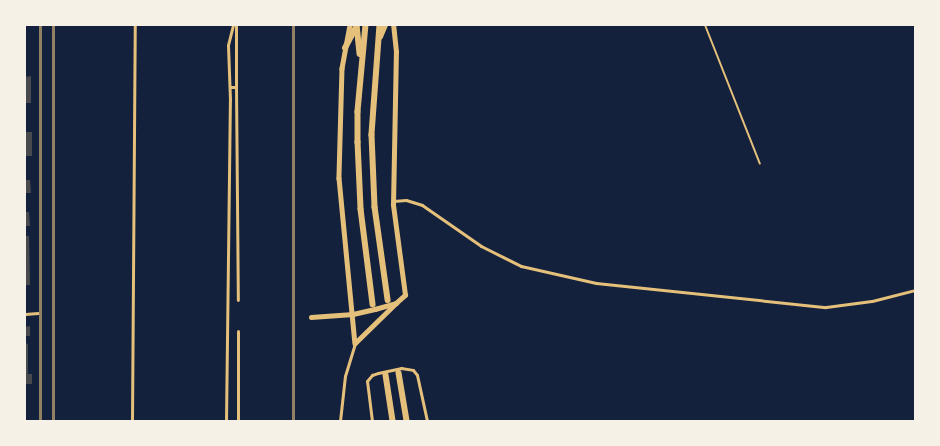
<!DOCTYPE html>
<html>
<head>
<meta charset="utf-8">
<style>
	body { margin:0 }
	#map { position:relative; width:940px; height:446px; overflow:hidden; background:#14213d; font-family:"Noto Serif",serif }
	div>[style] { position:absolute }
	[style*='--x'] { left:calc(var(--x)*1px); top:calc(var(--y)*1px); width:calc(var(--w)*1px); rotate:calc(var(--a)*1deg) }
	.building>* { inset:0; background:#48494c }
	.service>* { height:2px; margin:-1px; padding:0 1px; transform-origin:1px; border-radius:1px; background:#e5c07b }
	.minor>* { height:3px; margin:-1.5px; padding:0 1.5px; transform-origin:1.5px; border-radius:1.5px; background:#e5c07b }
	.tertiary>* { height:4.5px; margin:-2.25px; padding:0 2.25px; transform-origin:2.25px; border-radius:2.25px; background:#e5c07b }
	.trunk>* { height:5.5px; margin:-2.75px; padding:0 2.75px; transform-origin:2.75px; border-radius:2.75px; background:#e5c07b }
	.rail>* { height:2.5px; margin:-1.25px; padding:0 1.25px; transform-origin:1.25px; border-radius:1.25px; background:#918062 }
	span { translate:-50% -50%; white-space:nowrap; text-align:center; line-height:1.15; -webkit-text-stroke:4.5px #f6f1e7; paint-order:stroke }
	.frame { position:absolute; inset:0; border:26px solid #f6f1e7; pointer-events:none }
</style>
</head>
<body>
<div id="map">
	<div class="building">
		<div style="clip-path:polygon(31px 76px,31px 103px,25px 103px,25px 77px)"></div>
		<div style="clip-path:polygon(25px 132px,32px 132px,32px 156px,25px 156px)"></div>
		<div style="clip-path:polygon(25px 180px,30px 180px,31px 193px,25px 193px)"></div>
		<div style="clip-path:polygon(25px 212px,29px 212px,30px 226px,25px 226px)"></div>
		<div style="clip-path:polygon(25px 236px,29px 236px,30px 285px,25px 285px)"></div>
		<div style="clip-path:polygon(30px 326px,30px 336px,25px 336px,25px 327px)"></div>
		<div style="clip-path:polygon(25px 343px,28px 344px,28px 374px,32px 374px,32px 384px,25px 384px)"></div>
	</div>
	<div class="service">
		<div style="--x:705;--y:25;--w:149;--a:68.4"></div>
	</div>
	<div class="minor">
		<div style="--x:236;--y:25;--w:62;--a:90"></div>
		<div style="--x:230;--y:87;--w:6;--a:0"></div>
		<div style="--x:236;--y:87;--w:213;--a:89.5"></div>
		<div style="--x:393;--y:201;--w:13;--a:-4"></div>
		<div style="--x:406;--y:200;--w:17;--a:17"></div>
		<div style="--x:422;--y:205;--w:72;--a:34.8"></div>
		<div style="--x:481;--y:246;--w:45;--a:26.6"></div>
		<div style="--x:521;--y:266;--w:77;--a:12.8"></div>
		<div style="--x:596;--y:283;--w:231;--a:6"></div>
		<div style="--x:826;--y:307;--w:46;--a:-7.4"></div>
		<div style="--x:872;--y:301;--w:44;--a:-14.3"></div>
		<div style="--x:25;--y:314;--w:13;--a:-4"></div>
		<div style="--x:132;--y:421;--w:396;--a:-89.6"></div>
		<div style="--x:226;--y:421;--w:321;--a:-89.3"></div>
		<div style="--x:230;--y:100;--w:55;--a:-92.1"></div>
		<div style="--x:228;--y:45;--w:21;--a:-76"></div>
		<div style="--x:238;--y:421;--w:90;--a:-90"></div>
		<div style="--x:340;--y:421;--w:45;--a:-83.7"></div>
		<div style="--x:345;--y:376;--w:34;--a:-73"></div>
		<div style="--x:372;--y:421;--w:40;--a:-97.1"></div>
		<div style="--x:367;--y:381;--w:8;--a:-50"></div>
		<div style="--x:372;--y:375;--w:6;--a:-18"></div>
		<div style="--x:378;--y:373;--w:24;--a:-12"></div>
		<div style="--x:401;--y:368;--w:12;--a:9"></div>
		<div style="--x:413;--y:370;--w:6;--a:51"></div>
		<div style="--x:417;--y:375;--w:47;--a:77.7"></div>
	</div>
	<div class="tertiary">
		<div style="--x:350;--y:25;--w:44;--a:100.5"></div>
		<div style="--x:342;--y:68;--w:110;--a:91.6"></div>
		<div style="--x:339;--y:178;--w:166;--a:84.5"></div>
		<div style="--x:311;--y:317;--w:42;--a:-4.1"></div>
		<div style="--x:353;--y:314;--w:23;--a:-13"></div>
		<div style="--x:375;--y:309;--w:22;--a:-16"></div>
		<div style="--x:396;--y:303;--w:12;--a:-42"></div>
		<div style="--x:405;--y:295;--w:91;--a:-97.6"></div>
		<div style="--x:393;--y:205;--w:153;--a:-88.9"></div>
		<div style="--x:396;--y:52;--w:27;--a:-96"></div>
		<div style="--x:355;--y:343;--w:56;--a:-44.3"></div>
	</div>
	<div class="trunk">
		<div style="--x:357;--y:25;--w:29;--a:84"></div>
		<div style="--x:366;--y:25;--w:87;--a:95.3"></div>
		<div style="--x:358;--y:112;--w:30;--a:90"></div>
		<div style="--x:358;--y:142;--w:67;--a:87.4"></div>
		<div style="--x:361;--y:209;--w:96;--a:82.8"></div>
		<div style="--x:380;--y:25;--w:110;--a:94.2"></div>
		<div style="--x:372;--y:135;--w:72;--a:87.6"></div>
		<div style="--x:375;--y:207;--w:94;--a:82"></div>
		<div style="--x:380;--y:37;--w:13;--a:-67"></div>
		<div style="--x:345;--y:48;--w:24;--a:-62"></div>
		<div style="--x:399;--y:373;--w:49;--a:80.5"></div>
		<div style="--x:386;--y:375;--w:47;--a:81.3"></div>
	</div>
	<div class="rail">
		<div style="--x:40;--y:421;--w:396;--a:-90"></div>
		<div style="--x:53;--y:421;--w:396;--a:-90"></div>
		<div style="--x:293;--y:421;--w:396;--a:-90"></div>
	</div>
	<div class="frame"></div>
</div>
</body>
</html>
